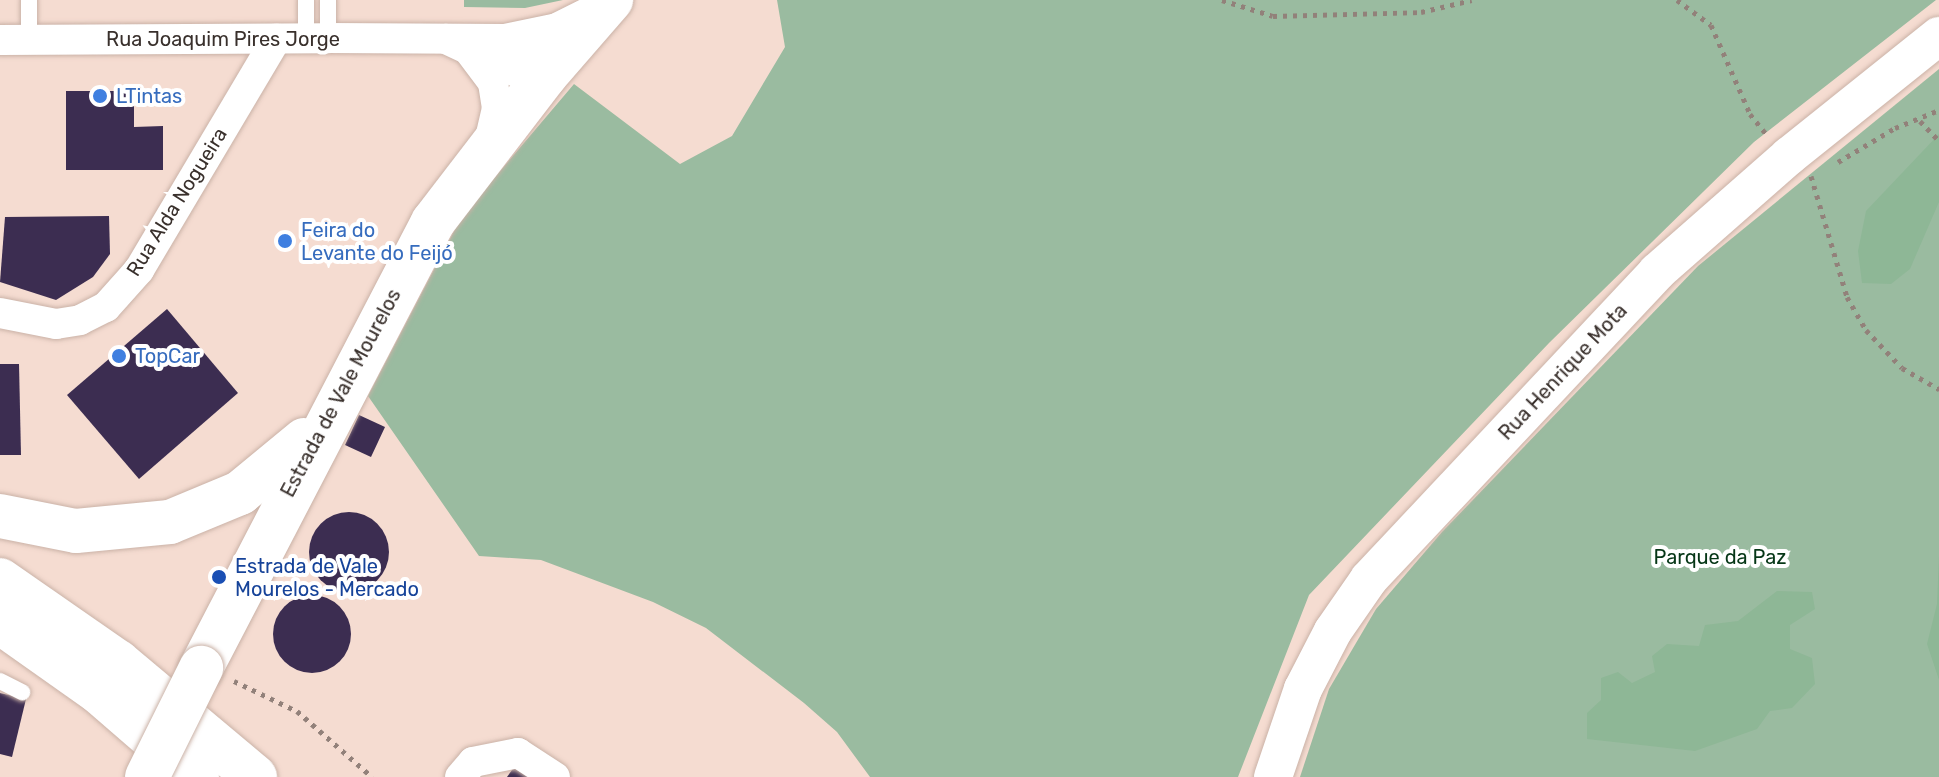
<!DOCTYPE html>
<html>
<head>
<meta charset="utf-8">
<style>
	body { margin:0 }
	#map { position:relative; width:1939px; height:777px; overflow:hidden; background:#f5dcd1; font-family:Rubik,sans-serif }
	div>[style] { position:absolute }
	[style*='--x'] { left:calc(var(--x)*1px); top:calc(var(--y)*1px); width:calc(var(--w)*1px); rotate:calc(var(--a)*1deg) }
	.green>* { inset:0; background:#9abba0 }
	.forest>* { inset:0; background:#8eb796 }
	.building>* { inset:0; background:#3c2d51 }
	.round { border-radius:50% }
	.path>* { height:5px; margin-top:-2.5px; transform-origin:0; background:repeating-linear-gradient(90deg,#92817a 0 4px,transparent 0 10px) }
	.roads { filter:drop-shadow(0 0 2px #cab2a7) drop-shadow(0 0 2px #cab2a7) }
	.service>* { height:16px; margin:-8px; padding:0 8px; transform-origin:8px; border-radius:8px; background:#fff }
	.minor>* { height:30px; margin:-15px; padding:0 15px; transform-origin:15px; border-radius:15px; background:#fff }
	.tertiary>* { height:38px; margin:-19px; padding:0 19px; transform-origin:19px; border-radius:19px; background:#fff }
	.secondary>* { height:44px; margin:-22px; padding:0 22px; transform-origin:22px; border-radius:22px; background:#fff }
	.primary>* { height:44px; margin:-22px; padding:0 22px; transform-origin:22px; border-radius:22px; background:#fff }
	.bridges { filter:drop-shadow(0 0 2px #cab2a7) drop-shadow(0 0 2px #cab2a7) }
	.secondary-bridge>* { height:44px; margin:-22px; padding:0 22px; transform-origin:22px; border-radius:22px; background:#fff }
	.dots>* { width:22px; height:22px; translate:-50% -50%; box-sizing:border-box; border:4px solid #fff; border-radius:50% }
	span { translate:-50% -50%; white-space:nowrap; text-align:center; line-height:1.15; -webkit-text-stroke:8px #fff; paint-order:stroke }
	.street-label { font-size:20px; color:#39302c }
	.shop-label { font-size:20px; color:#366cbe }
	.left { translate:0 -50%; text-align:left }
	.park-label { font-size:20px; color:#063717 }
	.transit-label { font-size:20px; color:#164399 }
</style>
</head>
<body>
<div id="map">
	<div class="green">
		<div style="clip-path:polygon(464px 0,563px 0,525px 8px,464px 7px)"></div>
		<div style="clip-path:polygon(777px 0,1936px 0,1754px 142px,1549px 343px,1309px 595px,1238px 777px,870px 777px,837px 732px,804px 703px,706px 628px,653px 602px,541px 560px,479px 556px,368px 396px,462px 216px,574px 84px,680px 164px,732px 136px,785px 47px)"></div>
		<div style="clip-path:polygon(1939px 69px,1939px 777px,1300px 777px,1329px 689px,1376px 609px,1442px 532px,1698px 266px)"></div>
	</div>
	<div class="forest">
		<div style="clip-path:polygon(1939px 134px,1939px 202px,1910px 269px,1891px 284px,1862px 283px,1858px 251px,1866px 211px)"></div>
		<div style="clip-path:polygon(1939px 556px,1939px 680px,1927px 644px,1937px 604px)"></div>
		<div style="clip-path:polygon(1777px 591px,1812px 592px,1815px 609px,1790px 625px,1790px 649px,1812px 658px,1815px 684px,1792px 708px,1770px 711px,1757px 729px,1695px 751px,1587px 739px,1587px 713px,1601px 700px,1601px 678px,1618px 672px,1632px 683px,1655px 672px,1652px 656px,1667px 644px,1699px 646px,1705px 625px,1738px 621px)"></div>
	</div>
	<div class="building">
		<div style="clip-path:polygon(66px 91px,134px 91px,134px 127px,163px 126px,163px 170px,66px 170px)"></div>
		<div style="clip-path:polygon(109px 216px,110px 254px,93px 277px,56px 300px,0 282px,5px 217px)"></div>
		<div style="clip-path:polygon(167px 309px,238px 393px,139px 479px,67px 395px)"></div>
		<div style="clip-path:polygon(0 364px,19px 364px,21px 455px,0 455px)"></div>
		<div style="clip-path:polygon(359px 415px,385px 427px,371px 457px,345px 445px)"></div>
		<div class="round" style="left:309px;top:512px;width:80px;height:80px"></div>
		<div class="round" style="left:273px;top:595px;width:78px;height:78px"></div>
		<div style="clip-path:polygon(0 693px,26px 699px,12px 757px,0 754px)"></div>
		<div style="clip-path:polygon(517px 763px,535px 777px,507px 777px)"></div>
	</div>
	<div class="path">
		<div style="--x:1222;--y:0;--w:53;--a:17.4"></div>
		<div style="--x:1273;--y:16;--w:148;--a:-1.5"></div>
		<div style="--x:1421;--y:12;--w:52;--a:-13.2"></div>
		<div style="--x:1677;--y:0;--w:42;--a:36.3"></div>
		<div style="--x:1711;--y:25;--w:97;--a:66.3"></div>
		<div style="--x:1750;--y:114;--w:27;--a:51"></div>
		<div style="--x:1920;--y:121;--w:28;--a:46"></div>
		<div style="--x:1838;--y:162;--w:66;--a:-30.8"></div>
		<div style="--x:1895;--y:128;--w:48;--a:-22.2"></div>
		<div style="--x:1811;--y:176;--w:126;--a:73.4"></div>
		<div style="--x:1847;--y:297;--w:38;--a:60"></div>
		<div style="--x:1866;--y:330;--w:52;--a:46.5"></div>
		<div style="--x:1902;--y:368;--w:43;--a:29.6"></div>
		<div style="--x:234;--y:681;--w:70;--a:25.5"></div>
		<div style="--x:297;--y:711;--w:100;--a:41.3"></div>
	</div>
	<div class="roads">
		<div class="service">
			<div style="--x:29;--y:0;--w:40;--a:90"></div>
			<div style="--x:306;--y:0;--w:39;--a:90"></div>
			<div style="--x:328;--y:0;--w:38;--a:90"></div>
			<div style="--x:0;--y:681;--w:25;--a:27"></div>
		</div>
		<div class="minor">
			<div style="--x:505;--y:39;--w:53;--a:-11.9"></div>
			<div style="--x:557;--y:28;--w:42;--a:-26.6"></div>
			<div style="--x:0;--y:40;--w:328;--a:-0.3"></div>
			<div style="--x:328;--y:38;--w:177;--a:0.3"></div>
			<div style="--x:505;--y:39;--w:41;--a:29.1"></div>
			<div style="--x:541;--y:59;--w:17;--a:77"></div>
			<div style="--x:545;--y:76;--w:16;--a:173"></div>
			<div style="--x:529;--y:78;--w:92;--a:-154.8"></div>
			<div style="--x:470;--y:52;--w:39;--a:53"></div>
			<div style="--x:493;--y:83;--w:25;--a:81"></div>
			<div style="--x:497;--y:108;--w:36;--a:103"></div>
			<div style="--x:0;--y:313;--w:57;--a:11.1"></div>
			<div style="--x:56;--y:324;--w:24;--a:-9"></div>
			<div style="--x:80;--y:320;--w:29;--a:-27"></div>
			<div style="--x:106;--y:307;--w:50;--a:-48.3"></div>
			<div style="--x:139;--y:270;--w:269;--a:-59.3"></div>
			<div style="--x:460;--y:777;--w:20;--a:-49"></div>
			<div style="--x:473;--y:762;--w:46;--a:-11.3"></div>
			<div style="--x:518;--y:753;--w:44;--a:33"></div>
		</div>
		<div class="tertiary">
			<div style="--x:1273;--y:777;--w:93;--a:-71.2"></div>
			<div style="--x:1303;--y:689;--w:65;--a:-62.7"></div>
			<div style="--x:1333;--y:631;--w:63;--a:-55.3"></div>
			<div style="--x:1369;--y:579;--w:421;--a:-46.8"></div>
			<div style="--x:1657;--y:272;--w:176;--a:-41.3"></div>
			<div style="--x:1789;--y:156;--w:192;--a:-38.7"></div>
		</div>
		<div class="secondary">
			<div style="--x:0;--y:516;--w:77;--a:11.2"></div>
			<div style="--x:76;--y:531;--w:94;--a:-5.5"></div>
			<div style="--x:170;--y:522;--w:76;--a:-22.5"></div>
			<div style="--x:240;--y:493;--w:83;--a:-39.6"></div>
			<div style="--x:201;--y:668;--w:503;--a:-62.52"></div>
			<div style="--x:433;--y:222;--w:184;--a:-52.5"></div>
			<div style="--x:545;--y:76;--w:101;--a:-49"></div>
		</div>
		<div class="primary">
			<div style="--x:0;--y:580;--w:144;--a:34.8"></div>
			<div style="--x:118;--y:662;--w:179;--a:40"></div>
			<div style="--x:0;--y:622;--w:121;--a:35.3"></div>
			<div style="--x:99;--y:692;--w:130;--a:40.9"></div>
		</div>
	</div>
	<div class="bridges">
		<div class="secondary-bridge">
			<div style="--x:147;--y:777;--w:122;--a:-63.6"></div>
		</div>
	</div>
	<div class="dots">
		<div style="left:100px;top:96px;background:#3f7fe0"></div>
		<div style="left:285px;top:241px;background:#3f7fe0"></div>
		<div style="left:119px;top:356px;background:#3f7fe0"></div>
		<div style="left:219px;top:577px;background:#1a4fb4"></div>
	</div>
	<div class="street-label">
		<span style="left:223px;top:39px">Rua Joaquim Pires Jorge</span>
		<span style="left:177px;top:202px;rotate:-58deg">Rua Alda Nogueira</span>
		<span style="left:1563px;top:372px;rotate:-47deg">Rua Henrique Mota</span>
		<span style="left:341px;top:393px;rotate:-62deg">Estrada de Vale Mourelos</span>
	</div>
	<div class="shop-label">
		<span class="left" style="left:116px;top:96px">LTintas</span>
		<span class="left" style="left:301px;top:242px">Feira do<br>Levante do Feijó</span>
		<span class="left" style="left:135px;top:356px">TopCar</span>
	</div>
	<div class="park-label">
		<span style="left:1720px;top:557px">Parque da Paz</span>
	</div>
	<div class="transit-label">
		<span class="left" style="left:235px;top:578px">Estrada de Vale<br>Mourelos - Mercado</span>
	</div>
</div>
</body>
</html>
